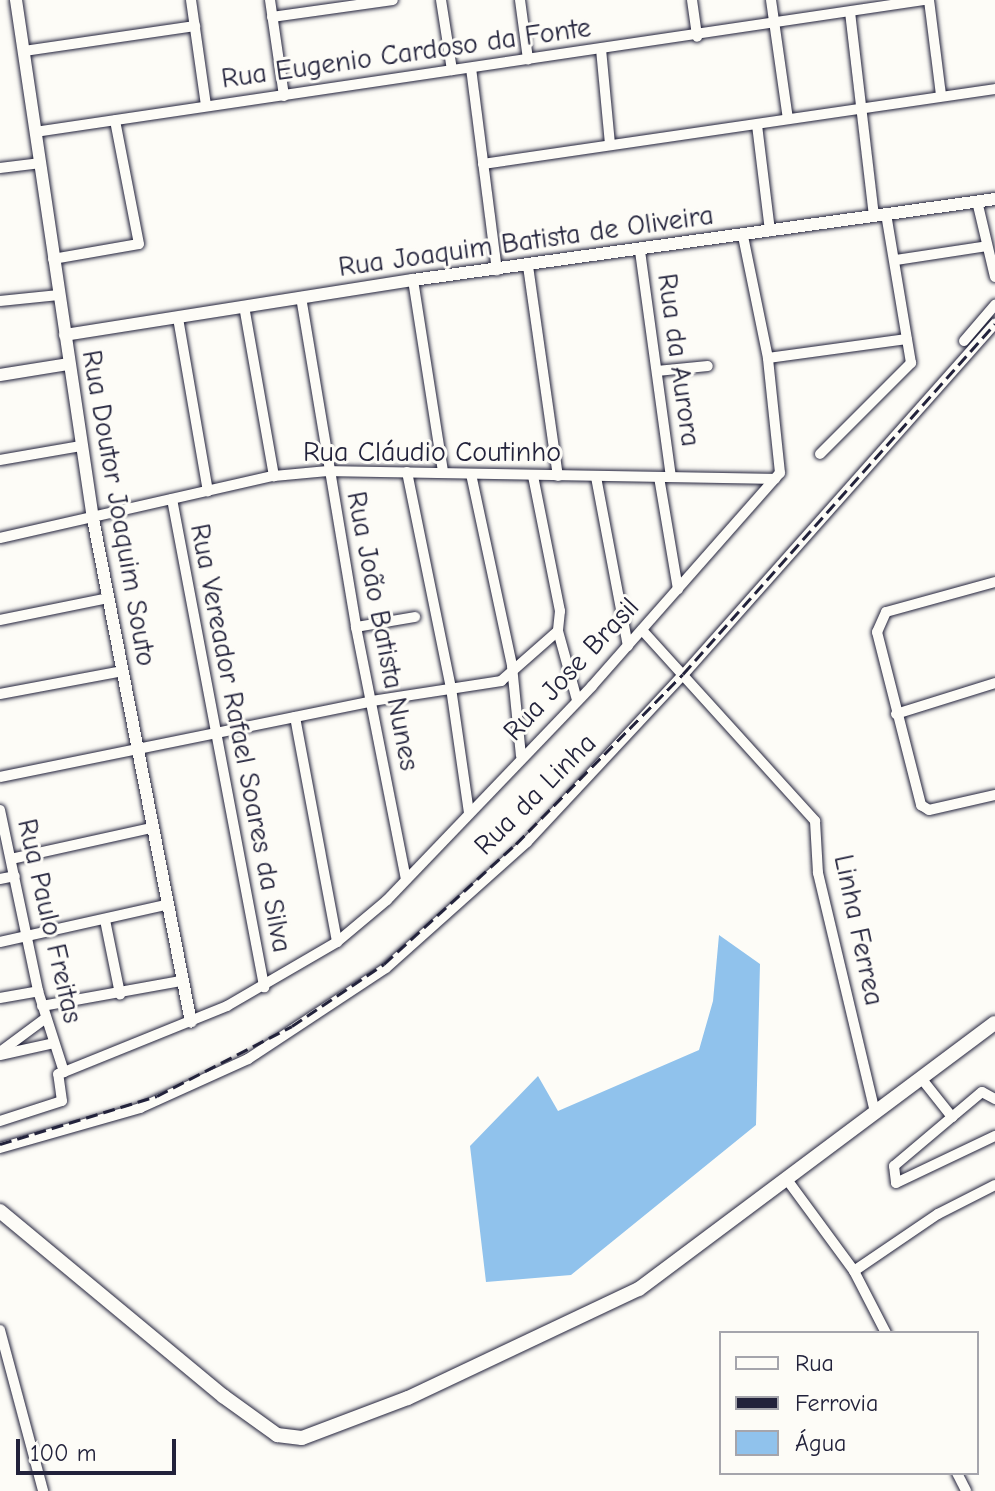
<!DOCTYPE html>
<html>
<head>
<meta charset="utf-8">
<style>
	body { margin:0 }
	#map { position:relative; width:995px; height:1491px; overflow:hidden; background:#fdfcf7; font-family:"Comic Neue",sans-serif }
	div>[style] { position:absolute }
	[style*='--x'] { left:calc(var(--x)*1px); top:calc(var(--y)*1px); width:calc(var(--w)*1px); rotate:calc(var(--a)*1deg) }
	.water>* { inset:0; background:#90c2ec }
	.roads { filter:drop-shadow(0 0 2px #22223b) drop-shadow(0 0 2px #22223b) }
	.minor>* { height:10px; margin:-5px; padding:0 5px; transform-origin:5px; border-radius:5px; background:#fdfcf7 }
	.tertiary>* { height:12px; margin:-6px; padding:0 6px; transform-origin:6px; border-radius:6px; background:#fdfcf7 }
	.secondary>* { height:14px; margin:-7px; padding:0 7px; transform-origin:7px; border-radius:7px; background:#fdfcf7 }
	.rail>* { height:3px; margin-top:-1.5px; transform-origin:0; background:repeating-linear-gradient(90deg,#22223b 0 12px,transparent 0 18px) }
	span { translate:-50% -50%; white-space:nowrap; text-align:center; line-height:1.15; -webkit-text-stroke:6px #fdfcf7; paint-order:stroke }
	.street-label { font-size:28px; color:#22223b }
	.legend { position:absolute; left:719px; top:1331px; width:260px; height:144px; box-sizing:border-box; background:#fdfcf7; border:2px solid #a5a5ac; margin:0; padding:10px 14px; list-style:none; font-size:24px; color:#22223b }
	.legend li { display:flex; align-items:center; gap:16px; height:40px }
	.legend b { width:40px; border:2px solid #a5a5ac }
	.scale { position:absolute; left:16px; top:1439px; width:160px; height:36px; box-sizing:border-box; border:4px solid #22223b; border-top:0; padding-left:10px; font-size:24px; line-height:28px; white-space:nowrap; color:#22223b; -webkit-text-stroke:6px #fdfcf7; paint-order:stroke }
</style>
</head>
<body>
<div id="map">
	<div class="water">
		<div style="clip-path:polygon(719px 935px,760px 964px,756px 1125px,571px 1275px,486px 1282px,470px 1146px,538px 1076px,558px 1111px,699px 1050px,713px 1001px)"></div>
	</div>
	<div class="roads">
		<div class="minor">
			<div style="--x:191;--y:0;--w:107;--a:81.9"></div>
			<div style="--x:270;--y:0;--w:97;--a:81.7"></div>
			<div style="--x:441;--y:0;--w:71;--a:81.1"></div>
			<div style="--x:520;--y:0;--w:60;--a:82.3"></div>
			<div style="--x:692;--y:0;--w:37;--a:82"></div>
			<div style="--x:771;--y:0;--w:120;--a:81.9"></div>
			<div style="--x:929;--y:0;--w:96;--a:82.8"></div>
			<div style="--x:850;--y:12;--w:204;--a:83.3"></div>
			<div style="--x:272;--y:17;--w:122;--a:-8"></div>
			<div style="--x:601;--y:49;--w:96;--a:84.6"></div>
			<div style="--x:24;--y:51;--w:173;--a:-8.3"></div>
			<div style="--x:471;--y:68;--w:204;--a:82.7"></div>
			<div style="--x:757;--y:125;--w:107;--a:83"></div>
			<div style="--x:35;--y:132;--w:900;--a:-8.44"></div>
			<div style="--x:483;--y:164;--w:517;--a:-8.33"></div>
			<div style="--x:0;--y:168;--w:39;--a:-7"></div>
			<div style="--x:977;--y:201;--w:78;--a:76.7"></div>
			<div style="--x:640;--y:251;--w:227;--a:82.2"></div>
			<div style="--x:53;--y:259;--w:87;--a:-9.9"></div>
			<div style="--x:139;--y:244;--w:126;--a:-101"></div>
			<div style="--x:896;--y:260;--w:92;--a:-8.7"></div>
			<div style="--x:528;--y:266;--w:212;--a:81.9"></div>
			<div style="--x:413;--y:280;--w:194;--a:81.1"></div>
			<div style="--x:301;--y:297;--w:335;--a:80.5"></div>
			<div style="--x:356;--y:627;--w:257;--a:78.8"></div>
			<div style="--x:0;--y:301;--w:59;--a:-5.8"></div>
			<div style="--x:244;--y:306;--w:173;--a:80"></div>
			<div style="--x:178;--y:318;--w:176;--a:80.2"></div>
			<div style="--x:964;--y:341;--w:48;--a:-49.3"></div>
			<div style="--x:768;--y:358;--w:140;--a:-7.8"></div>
			<div style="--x:657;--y:371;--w:51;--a:-5.6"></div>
			<div style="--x:820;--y:454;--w:129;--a:-45"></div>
			<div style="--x:911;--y:363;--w:152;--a:-99.5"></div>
			<div style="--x:0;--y:460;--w:82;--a:-9.8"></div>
			<div style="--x:407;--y:472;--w:220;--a:78.5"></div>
			<div style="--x:451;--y:688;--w:126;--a:81.8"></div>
			<div style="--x:471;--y:474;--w:196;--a:77.9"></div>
			<div style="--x:512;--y:666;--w:90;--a:84.3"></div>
			<div style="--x:533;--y:476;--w:138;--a:78.7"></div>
			<div style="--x:560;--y:611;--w:20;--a:96"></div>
			<div style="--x:558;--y:631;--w:72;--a:74.6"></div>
			<div style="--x:596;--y:477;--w:172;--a:79.3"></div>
			<div style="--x:659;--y:477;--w:114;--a:80.4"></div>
			<div style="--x:172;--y:499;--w:497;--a:79.3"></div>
			<div style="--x:0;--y:538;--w:281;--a:-12.8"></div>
			<div style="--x:274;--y:476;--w:54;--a:-5.3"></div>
			<div style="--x:328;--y:471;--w:447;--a:1"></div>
			<div style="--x:995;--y:582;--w:113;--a:164.6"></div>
			<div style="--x:886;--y:612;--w:22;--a:114"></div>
			<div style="--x:877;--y:632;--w:179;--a:75.7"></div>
			<div style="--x:921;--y:805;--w:9;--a:32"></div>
			<div style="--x:929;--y:810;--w:68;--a:-12.8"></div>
			<div style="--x:0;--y:620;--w:110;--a:-11.5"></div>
			<div style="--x:356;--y:627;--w:60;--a:-9.6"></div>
			<div style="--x:642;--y:630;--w:258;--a:47.8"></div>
			<div style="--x:815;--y:821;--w:52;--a:86.7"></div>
			<div style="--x:818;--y:873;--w:246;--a:76.6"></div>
			<div style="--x:0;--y:694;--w:125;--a:-10.6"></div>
			<div style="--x:896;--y:714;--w:104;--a:-17.4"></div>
			<div style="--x:295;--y:717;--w:229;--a:79.4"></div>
			<div style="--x:0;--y:777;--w:380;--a:-11.5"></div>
			<div style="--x:372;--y:701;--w:131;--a:-8.8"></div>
			<div style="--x:501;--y:681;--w:76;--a:-41.3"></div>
			<div style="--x:0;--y:810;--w:185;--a:78.1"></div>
			<div style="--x:38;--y:991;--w:85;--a:72.2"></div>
			<div style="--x:64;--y:1072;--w:176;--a:-22"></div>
			<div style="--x:227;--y:1006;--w:127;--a:-30.2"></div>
			<div style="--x:337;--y:942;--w:65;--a:-40"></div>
			<div style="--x:387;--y:900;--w:296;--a:-46.2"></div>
			<div style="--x:592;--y:686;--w:284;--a:-48.6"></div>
			<div style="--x:780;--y:473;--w:116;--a:-96"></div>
			<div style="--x:768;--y:358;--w:125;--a:-101.6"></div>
			<div style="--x:11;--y:859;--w:143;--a:-12.5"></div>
			<div style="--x:0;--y:879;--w:15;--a:-11"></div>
			<div style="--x:105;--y:920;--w:76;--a:78.5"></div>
			<div style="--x:0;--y:942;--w:170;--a:-12.6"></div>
			<div style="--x:0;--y:998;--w:39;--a:-10"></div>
			<div style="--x:42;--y:1006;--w:141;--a:-10.2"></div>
			<div style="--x:0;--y:1052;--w:57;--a:-36.5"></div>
			<div style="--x:0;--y:1055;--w:55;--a:-12.5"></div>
			<div style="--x:921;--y:1078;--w:50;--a:51.5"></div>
			<div style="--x:952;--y:1117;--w:76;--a:139.8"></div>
			<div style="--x:894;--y:1166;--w:17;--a:83"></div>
			<div style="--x:896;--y:1183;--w:110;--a:-25.4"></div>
			<div style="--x:952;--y:1117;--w:39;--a:-40"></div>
			<div style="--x:982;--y:1092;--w:15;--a:28"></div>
			<div style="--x:0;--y:1121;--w:65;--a:-17.9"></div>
			<div style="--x:62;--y:1101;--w:27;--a:-98"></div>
			<div style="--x:58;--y:1074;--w:6;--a:-18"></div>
			<div style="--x:0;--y:1148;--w:146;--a:-15.9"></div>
			<div style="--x:140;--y:1108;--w:119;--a:-24.4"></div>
			<div style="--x:248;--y:1059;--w:165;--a:-33.4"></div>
			<div style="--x:386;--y:968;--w:189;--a:-41.8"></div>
			<div style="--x:527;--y:842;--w:229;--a:-47"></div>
			<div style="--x:683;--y:675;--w:470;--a:-48.4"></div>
			<div style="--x:788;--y:1181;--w:112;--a:53.7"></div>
			<div style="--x:854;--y:1271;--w:70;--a:62.7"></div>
			<div style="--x:854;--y:1271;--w:102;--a:-34.2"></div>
			<div style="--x:938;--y:1214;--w:64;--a:-27"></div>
			<div style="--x:0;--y:1330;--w:167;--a:75"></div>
			<div style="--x:957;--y:1473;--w:20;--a:63"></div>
		</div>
		<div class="tertiary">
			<div style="--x:16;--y:0;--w:525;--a:81.56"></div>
			<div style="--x:93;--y:519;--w:512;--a:78.98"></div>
			<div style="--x:65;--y:335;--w:352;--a:-9"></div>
			<div style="--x:413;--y:280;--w:588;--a:-7.92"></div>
			<div style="--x:0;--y:375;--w:70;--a:-9.1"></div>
		</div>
		<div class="secondary">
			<div style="--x:0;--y:1211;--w:290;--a:39.7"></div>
			<div style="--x:223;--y:1396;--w:67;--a:35.8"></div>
			<div style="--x:277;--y:1435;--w:25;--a:7"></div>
			<div style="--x:302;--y:1438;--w:113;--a:-20.7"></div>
			<div style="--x:408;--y:1398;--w:255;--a:-25.3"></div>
			<div style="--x:639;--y:1289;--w:444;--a:-36.8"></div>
		</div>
	</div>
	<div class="rail">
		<div style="--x:0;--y:1144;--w:164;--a:-17"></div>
		<div style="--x:157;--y:1096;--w:152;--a:-27.4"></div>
		<div style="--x:292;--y:1026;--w:111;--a:-34"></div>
		<div style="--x:384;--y:964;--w:178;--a:-42.3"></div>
		<div style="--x:516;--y:844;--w:238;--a:-45.5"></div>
		<div style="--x:683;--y:674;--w:469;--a:-48.3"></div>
	</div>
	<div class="street-label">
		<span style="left:406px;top:53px;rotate:-8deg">Rua Eugenio Cardoso da Fonte</span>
		<span style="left:526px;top:241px;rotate:-8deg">Rua Joaquim Batista de Oliveira</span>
		<span style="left:679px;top:360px;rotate:82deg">Rua da Aurora</span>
		<span style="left:432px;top:452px">Rua Cláudio Coutinho</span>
		<span style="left:119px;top:508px;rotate:80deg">Rua Doutor Joaquim Souto</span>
		<span style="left:383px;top:631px;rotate:79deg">Rua João Batista Nunes</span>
		<span style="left:571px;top:669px;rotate:-47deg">Rua Jose Brasil</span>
		<span style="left:241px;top:738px;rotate:79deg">Rua Vereador Rafael Soares da Silva</span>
		<span style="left:535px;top:794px;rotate:-45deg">Rua da Linha</span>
		<span style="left:50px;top:921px;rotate:77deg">Rua Paulo Freitas</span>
		<span style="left:859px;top:930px;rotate:78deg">Linha Ferrea</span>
	</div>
	<ul class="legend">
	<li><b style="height:10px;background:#fdfcf7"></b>Rua</li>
	<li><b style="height:10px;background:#22223b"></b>Ferrovia</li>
	<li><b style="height:22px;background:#90c2ec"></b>Água</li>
	</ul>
	<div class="scale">100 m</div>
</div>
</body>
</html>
